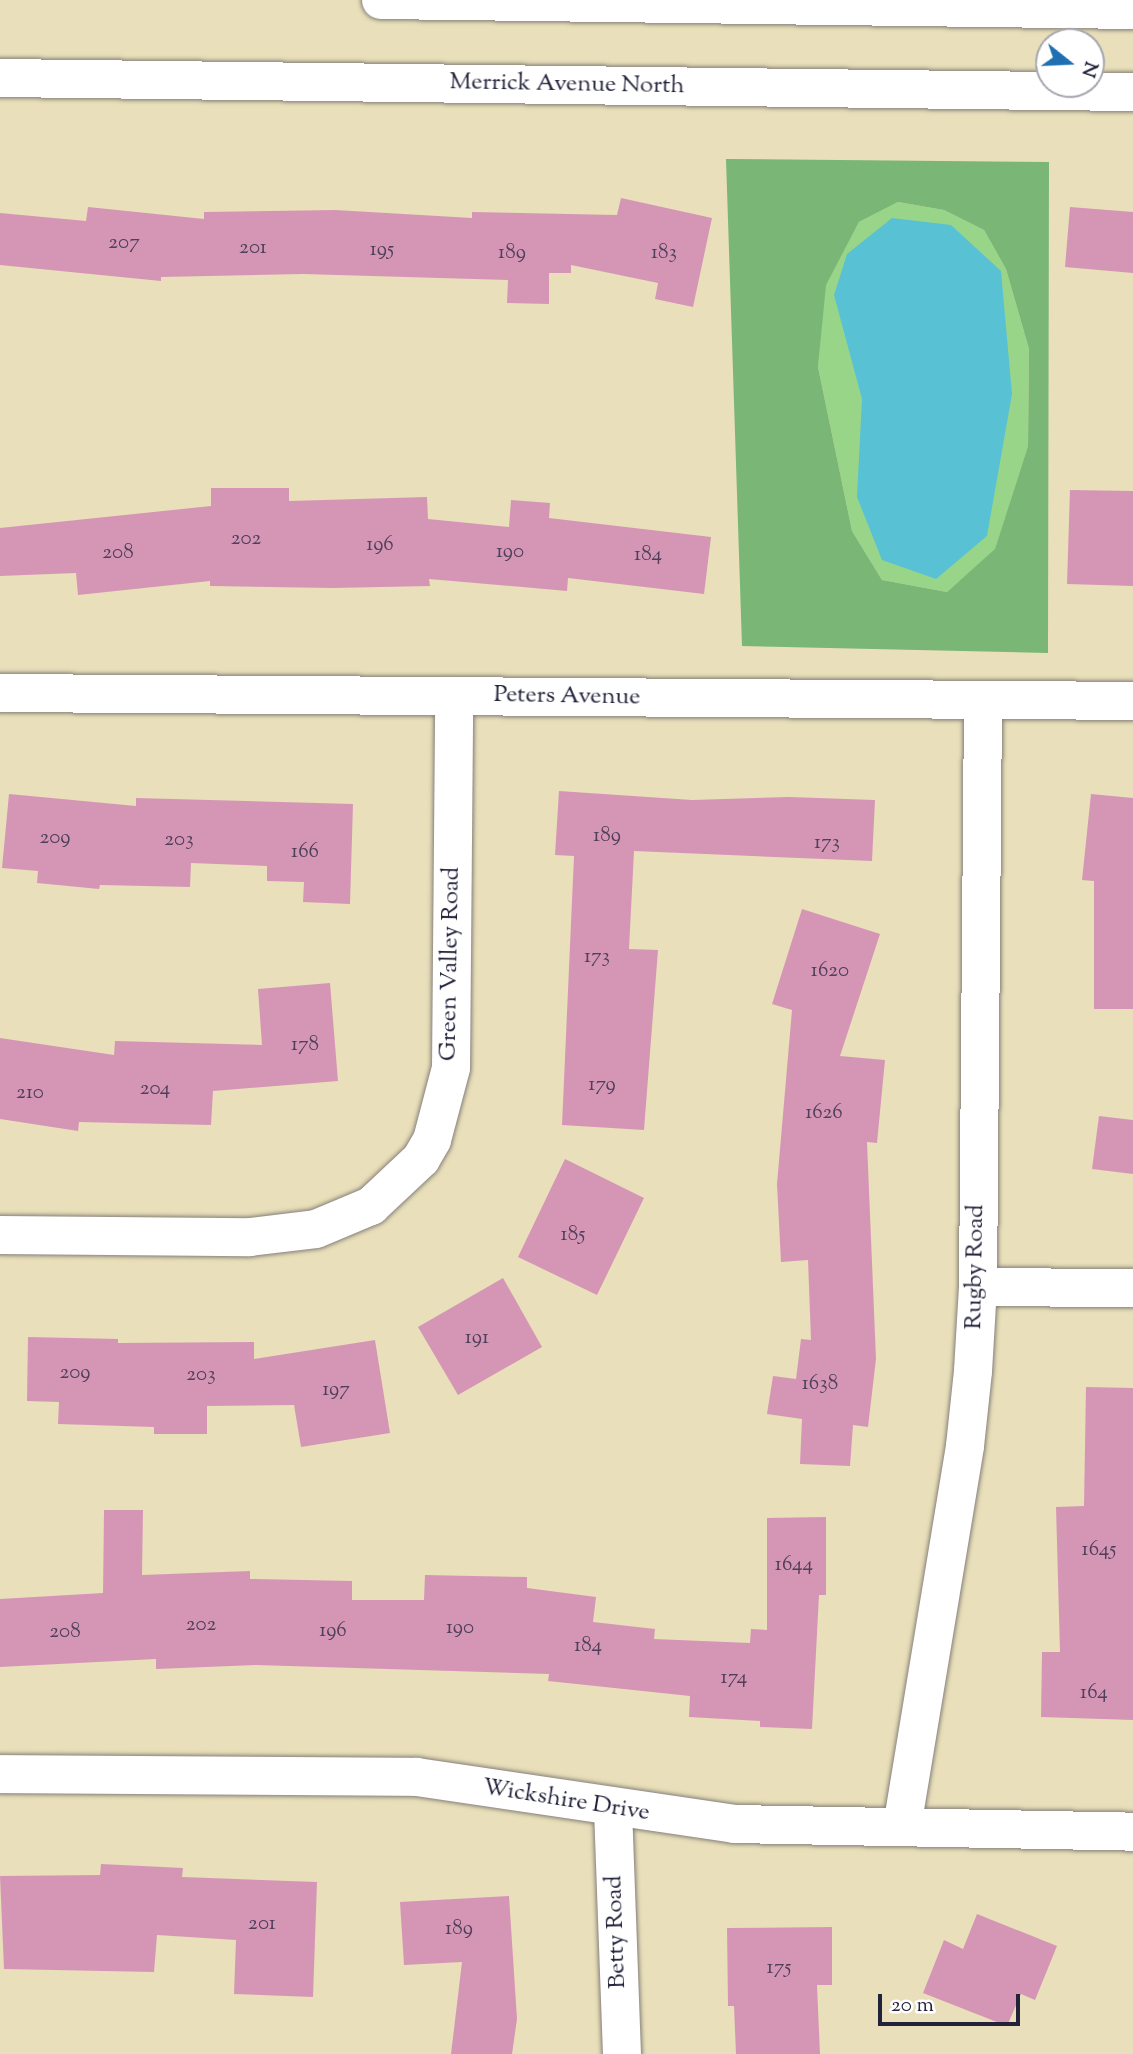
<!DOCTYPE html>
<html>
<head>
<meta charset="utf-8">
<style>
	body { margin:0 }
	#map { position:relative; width:1133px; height:2054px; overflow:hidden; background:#e9dfba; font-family:"Sorts Mill Goudy",serif }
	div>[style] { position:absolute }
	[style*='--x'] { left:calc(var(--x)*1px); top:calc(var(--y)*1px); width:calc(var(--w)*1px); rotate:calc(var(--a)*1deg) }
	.green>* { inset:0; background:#99d589 }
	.forest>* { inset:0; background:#7ab675 }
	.water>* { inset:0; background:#58c1d4 }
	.building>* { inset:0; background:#d596b6 }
	.roads { filter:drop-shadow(0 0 2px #86807a) drop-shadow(0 0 2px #86807a) }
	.street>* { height:38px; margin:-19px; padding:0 19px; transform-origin:19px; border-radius:19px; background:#fff }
	.secondary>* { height:38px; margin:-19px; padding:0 19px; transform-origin:19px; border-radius:19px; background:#fff }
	span { translate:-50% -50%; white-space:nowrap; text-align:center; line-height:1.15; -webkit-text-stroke:5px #fff; paint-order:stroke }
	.number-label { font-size:21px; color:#4f3f5a }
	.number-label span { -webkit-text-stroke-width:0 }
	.street-label { font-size:24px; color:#22223b }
	.north { position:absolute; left:1035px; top:28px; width:70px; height:70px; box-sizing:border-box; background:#fff; border:2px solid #a7a7b1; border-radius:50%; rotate:108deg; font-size:19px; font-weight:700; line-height:28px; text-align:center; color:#22223b }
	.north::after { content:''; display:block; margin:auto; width:24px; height:32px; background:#1f6fb2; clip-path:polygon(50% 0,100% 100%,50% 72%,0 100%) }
	.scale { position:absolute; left:878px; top:1994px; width:142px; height:32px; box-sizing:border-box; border:4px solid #22223b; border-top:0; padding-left:9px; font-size:21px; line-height:24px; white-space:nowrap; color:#22223b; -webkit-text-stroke:5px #fff; paint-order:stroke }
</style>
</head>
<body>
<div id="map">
	<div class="green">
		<div style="clip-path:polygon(898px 202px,944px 210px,984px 230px,1006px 269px,1029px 349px,1028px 446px,995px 550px,947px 592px,882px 580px,852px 531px,818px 367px,825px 285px,859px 222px)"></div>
	</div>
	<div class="forest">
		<div style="clip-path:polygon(evenodd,726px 159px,1049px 162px,1048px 653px,742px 646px,726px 159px,898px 202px,944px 210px,984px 230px,1006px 269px,1029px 349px,1028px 446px,995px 549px,947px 592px,882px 580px,852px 531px,818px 367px,826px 285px,859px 222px,898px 202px)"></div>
	</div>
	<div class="water">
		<div style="clip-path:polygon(892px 218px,951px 225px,1001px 271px,1012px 394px,987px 536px,936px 579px,882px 560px,857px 497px,862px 399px,834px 295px,847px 254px)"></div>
	</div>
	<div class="building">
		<div style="clip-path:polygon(621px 198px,712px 218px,693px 307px,655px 299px,658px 283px,571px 265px,571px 273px,549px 273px,549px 304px,507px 303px,508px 280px,303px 274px,161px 277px,161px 281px,0 265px,0 213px,86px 221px,88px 207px,204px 219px,204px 212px,335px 210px,472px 218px,472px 212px,617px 215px)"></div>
		<div style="clip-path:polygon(1070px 207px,1133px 212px,1133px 273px,1065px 267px)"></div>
		<div style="clip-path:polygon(211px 488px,289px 488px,289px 501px,427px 497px,428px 519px,509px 527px,511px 500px,550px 503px,549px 518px,711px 537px,704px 594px,568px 578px,567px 591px,429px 579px,430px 586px,333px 588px,210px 586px,210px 581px,78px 595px,76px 573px,0 576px,0 528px,211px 506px)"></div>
		<div style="clip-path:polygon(1070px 490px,1133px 491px,1133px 586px,1067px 584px)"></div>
		<div style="clip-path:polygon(559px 791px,692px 800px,789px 797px,875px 800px,872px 861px,634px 851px,629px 949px,658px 950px,644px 1130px,562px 1125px,574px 856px,555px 855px)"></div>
		<div style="clip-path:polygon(9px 794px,136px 806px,136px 798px,353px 804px,350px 904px,303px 902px,304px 882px,267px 881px,267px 866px,191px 863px,190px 887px,100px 885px,99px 889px,37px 883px,38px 871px,2px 868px)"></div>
		<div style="clip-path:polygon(1091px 794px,1133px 798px,1133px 1009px,1094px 1009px,1094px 881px,1082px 880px)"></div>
		<div style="clip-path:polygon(802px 909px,880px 934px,840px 1056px,885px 1060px,877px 1143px,867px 1142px,876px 1359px,868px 1427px,853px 1425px,850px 1466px,800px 1464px,802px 1419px,767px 1414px,773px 1376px,796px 1379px,801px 1339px,811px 1340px,808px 1260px,781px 1262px,777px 1184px,792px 1010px,772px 1004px)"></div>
		<div style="clip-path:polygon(330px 983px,338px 1081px,213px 1091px,211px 1125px,79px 1122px,78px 1131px,0 1119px,0 1038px,114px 1055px,115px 1041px,262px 1045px,258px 989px)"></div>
		<div style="clip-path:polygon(1099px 1116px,1133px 1120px,1133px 1174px,1092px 1169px)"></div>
		<div style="clip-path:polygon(565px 1159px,644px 1198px,597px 1295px,518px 1257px)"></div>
		<div style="clip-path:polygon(503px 1278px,542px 1347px,458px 1395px,418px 1327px)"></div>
		<div style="clip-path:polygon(28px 1337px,118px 1339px,118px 1343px,254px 1342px,254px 1359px,375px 1340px,390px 1433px,301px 1447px,294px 1405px,207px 1406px,207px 1434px,154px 1434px,154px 1427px,58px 1424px,59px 1402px,27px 1401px)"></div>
		<div style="clip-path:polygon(1086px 1387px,1133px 1388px,1133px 1720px,1041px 1717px,1042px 1652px,1060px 1652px,1056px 1507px,1084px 1506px)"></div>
		<div style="clip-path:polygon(104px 1510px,143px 1510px,142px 1575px,250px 1571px,250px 1579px,352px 1581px,352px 1600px,424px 1600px,425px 1575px,527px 1577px,527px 1588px,596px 1597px,593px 1622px,655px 1629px,654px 1639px,750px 1643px,751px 1629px,767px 1630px,767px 1518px,826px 1517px,826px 1595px,819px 1595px,812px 1729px,760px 1727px,760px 1721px,689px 1717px,690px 1696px,548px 1681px,549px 1674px,256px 1665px,156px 1669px,156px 1659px,0 1667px,0 1599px,103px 1593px)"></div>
		<div style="clip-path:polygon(101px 1864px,183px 1868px,182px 1877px,317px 1882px,313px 1997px,234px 1994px,236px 1940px,157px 1935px,154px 1972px,4px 1969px,0 1876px,100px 1875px)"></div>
		<div style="clip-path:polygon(509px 1896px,517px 2019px,512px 2054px,451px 2054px,462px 1962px,404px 1965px,400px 1902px)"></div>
		<div style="clip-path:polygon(977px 1914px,1057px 1946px,1035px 2000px,1021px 1994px,1007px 2026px,923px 1993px,944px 1940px,963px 1949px)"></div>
		<div style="clip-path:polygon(832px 1927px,832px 1985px,817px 1985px,820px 2054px,736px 2054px,734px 2006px,728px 2006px,727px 1928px)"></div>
	</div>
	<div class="roads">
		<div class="street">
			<div style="--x:0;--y:693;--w:1133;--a:0.4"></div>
			<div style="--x:0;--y:1235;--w:250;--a:0.5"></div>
			<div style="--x:250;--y:1237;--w:66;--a:-6.9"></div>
			<div style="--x:316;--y:1229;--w:60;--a:-22.7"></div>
			<div style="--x:371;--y:1206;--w:69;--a:-43.2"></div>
			<div style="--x:421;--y:1159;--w:22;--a:-60"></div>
			<div style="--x:432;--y:1140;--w:74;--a:-75.2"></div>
			<div style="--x:451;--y:1068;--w:372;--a:-89.5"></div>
			<div style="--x:978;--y:1287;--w:155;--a:0.4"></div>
			<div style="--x:0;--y:1774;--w:417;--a:0.4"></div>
			<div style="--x:417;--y:1777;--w:320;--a:8.4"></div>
			<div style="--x:734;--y:1824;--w:399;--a:1.1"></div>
			<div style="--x:613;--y:1809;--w:245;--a:87.9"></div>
			<div style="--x:902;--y:1827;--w:386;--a:-80.6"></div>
			<div style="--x:965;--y:1446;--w:75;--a:-83.9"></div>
			<div style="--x:973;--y:1371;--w:84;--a:-86.6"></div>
			<div style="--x:978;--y:1287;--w:586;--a:-89.51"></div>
		</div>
		<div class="secondary">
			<div style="--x:381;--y:0;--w:752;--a:0.76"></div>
			<div style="--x:0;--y:78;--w:1133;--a:0.71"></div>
		</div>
	</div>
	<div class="number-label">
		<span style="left:124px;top:243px">207</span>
		<span style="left:253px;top:248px">201</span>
		<span style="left:382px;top:250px">195</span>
		<span style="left:512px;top:253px">189</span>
		<span style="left:664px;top:253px">183</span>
		<span style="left:246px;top:539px">202</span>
		<span style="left:380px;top:545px">196</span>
		<span style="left:510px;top:552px">190</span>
		<span style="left:118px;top:553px">208</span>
		<span style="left:648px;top:555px">184</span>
		<span style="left:607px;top:836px">189</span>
		<span style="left:55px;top:838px">209</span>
		<span style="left:179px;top:840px">203</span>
		<span style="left:827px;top:843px">173</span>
		<span style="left:305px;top:852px">166</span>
		<span style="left:597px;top:957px">173</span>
		<span style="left:830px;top:971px">1620</span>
		<span style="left:305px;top:1045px">178</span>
		<span style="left:602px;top:1085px">179</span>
		<span style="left:155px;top:1089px">204</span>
		<span style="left:30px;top:1093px">210</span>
		<span style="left:824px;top:1113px">1626</span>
		<span style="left:573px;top:1235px">185</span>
		<span style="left:477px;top:1338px">191</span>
		<span style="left:75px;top:1373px">209</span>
		<span style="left:201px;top:1375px">203</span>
		<span style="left:820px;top:1384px">1638</span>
		<span style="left:336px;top:1390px">197</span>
		<span style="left:1099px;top:1550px">1645</span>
		<span style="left:794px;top:1565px">1644</span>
		<span style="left:201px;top:1625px">202</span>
		<span style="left:460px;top:1628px">190</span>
		<span style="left:333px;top:1631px">196</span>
		<span style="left:65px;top:1632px">208</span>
		<span style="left:588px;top:1646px">184</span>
		<span style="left:734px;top:1678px">174</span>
		<span style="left:1094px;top:1693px">164</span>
		<span style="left:262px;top:1924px">201</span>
		<span style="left:459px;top:1929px">189</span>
		<span style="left:779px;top:1968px">175</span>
	</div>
	<div class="street-label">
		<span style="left:567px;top:85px;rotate:1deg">Merrick Avenue North</span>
		<span style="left:567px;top:697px;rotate:1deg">Peters Avenue</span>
		<span style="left:451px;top:964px;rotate:-89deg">Green Valley Road</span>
		<span style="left:976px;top:1267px;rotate:-89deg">Rugby Road</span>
		<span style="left:566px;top:1801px;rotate:9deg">Wickshire Drive</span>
		<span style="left:617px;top:1932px;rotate:-92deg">Betty Road</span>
	</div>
	<div class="north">N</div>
	<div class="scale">20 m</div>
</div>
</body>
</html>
